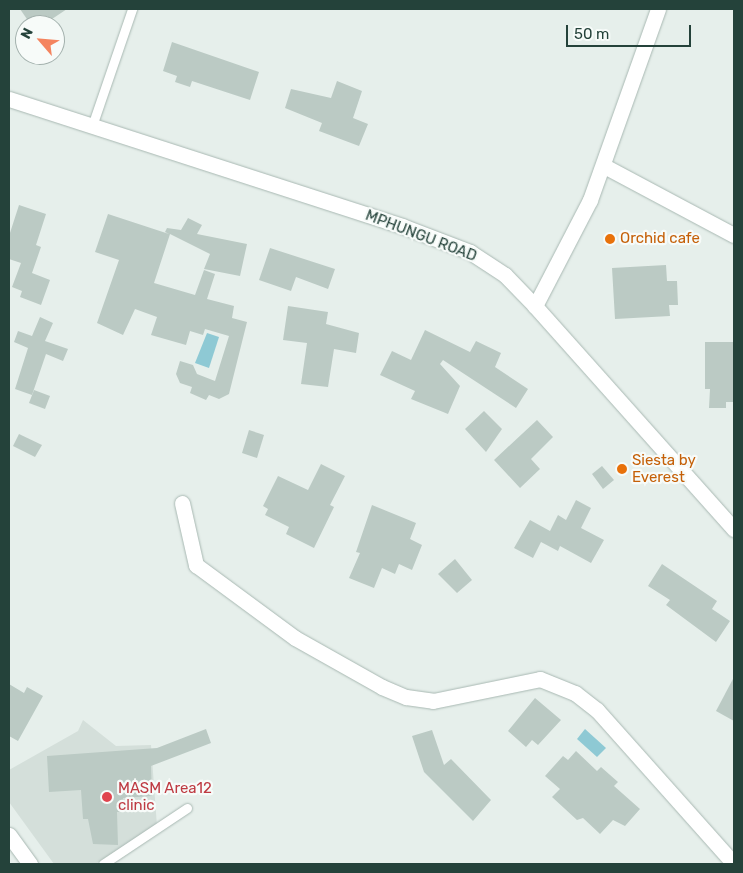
<!DOCTYPE html>
<html>
<head>
<meta charset="utf-8">
<style>
	body { margin:0 }
	#map { position:relative; width:743px; height:873px; overflow:hidden; background:#e6efeb; font-family:Rubik,sans-serif }
	div>[style] { position:absolute }
	[style*='--x'] { left:calc(var(--x)*1px); top:calc(var(--y)*1px); width:calc(var(--w)*1px); rotate:calc(var(--a)*1deg) }
	.built>* { inset:0; background:#d4dfda }
	.water>* { inset:0; background:#8ec9d4 }
	.building>* { inset:0; background:#bbcac4 }
	.roads { filter:drop-shadow(0 0 1px #a8b8b2) drop-shadow(0 0 1px #a8b8b2) }
	.service>* { height:9px; margin:-4.5px; padding:0 4.5px; transform-origin:4.5px; border-radius:4.5px; background:#fff }
	.minor>* { height:15px; margin:-7.5px; padding:0 7.5px; transform-origin:7.5px; border-radius:7.5px; background:#fff }
	.dots>* { width:14px; height:14px; translate:-50% -50%; box-sizing:border-box; border:2px solid #f7fbf9; border-radius:50% }
	span { translate:-50% -50%; white-space:nowrap; text-align:center; line-height:1.15; -webkit-text-stroke:4.5px #f7fbf9; paint-order:stroke }
	.street-label { font-size:15px; color:#24423a }
	.food-label { font-size:15px; color:#c56008 }
	.left { translate:0 -50%; text-align:left }
	.health-label { font-size:15px; color:#be3a42 }
	.frame { position:absolute; inset:0; border:10px solid #24423a; pointer-events:none }
	.north { position:absolute; left:15px; top:15px; width:50px; height:50px; box-sizing:border-box; background:#f7fbf9; border:1px solid #a3b1ad; border-radius:50%; rotate:297deg; font-size:14px; font-weight:700; line-height:20px; text-align:center; color:#24423a }
	.north::after { content:''; display:block; margin:auto; width:18px; height:22px; background:#f4845f; clip-path:polygon(50% 0,100% 100%,50% 72%,0 100%) }
	.scale { position:absolute; left:566px; top:25px; width:125px; height:22px; box-sizing:border-box; border:2px solid #24423a; border-top:0; padding-left:6px; font-size:15px; line-height:18px; white-space:nowrap; color:#24423a; -webkit-text-stroke:4px #f7fbf9; paint-order:stroke }
</style>
</head>
<body>
<div id="map">
	<div class="built">
		<div style="clip-path:polygon(83px 720px,116px 746px,151px 745px,157px 826px,95px 864px,54px 864px,9px 802px,9px 770px,78px 731px)"></div>
	</div>
	<div class="water">
		<div style="clip-path:polygon(207px 333px,219px 337px,209px 368px,195px 363px)"></div>
		<div style="clip-path:polygon(585px 729px,606px 748px,597px 757px,577px 739px)"></div>
	</div>
	<div class="building">
		<div style="clip-path:polygon(20px 9px,67px 9px,43px 25px,31px 25px)"></div>
		<div style="clip-path:polygon(172px 42px,259px 72px,250px 100px,192px 81px,190px 87px,175px 82px,177px 76px,163px 71px)"></div>
		<div style="clip-path:polygon(337px 81px,362px 91px,353px 118px,368px 124px,359px 146px,319px 131px,322px 123px,285px 108px,291px 89px,331px 98px)"></div>
		<div style="clip-path:polygon(19px 205px,46px 214px,36px 245px,41px 247px,32px 273px,50px 280px,41px 305px,20px 297px,22px 291px,12px 287px,21px 263px,9px 259px,9px 236px)"></div>
		<div style="clip-path:polygon(108px 214px,169px 234px,165px 232px,167px 228px,181px 230px,188px 218px,202px 225px,197px 234px,247px 244px,240px 276px,204px 269px,210px 254px,170px 234px,154px 283px,195px 295px,204px 270px,215px 274px,207px 299px,234px 306px,232px 318px,247px 322px,229px 394px,219px 399px,209px 395px,206px 400px,190px 393px,192px 387px,180px 383px,176px 374px,180px 361px,193px 365px,197px 374px,215px 381px,229px 336px,205px 329px,203px 335px,190px 331px,186px 345px,151px 335px,157px 317px,135px 309px,123px 335px,97px 323px,119px 260px,95px 252px)"></div>
		<div style="clip-path:polygon(270px 248px,335px 269px,328px 289px,296px 277px,291px 291px,259px 280px)"></div>
		<div style="clip-path:polygon(666px 265px,667px 281px,677px 281px,678px 305px,669px 305px,670px 316px,615px 319px,612px 268px)"></div>
		<div style="clip-path:polygon(288px 306px,328px 312px,326px 324px,359px 333px,356px 353px,334px 349px,328px 387px,301px 384px,307px 343px,283px 340px)"></div>
		<div style="clip-path:polygon(40px 317px,53px 323px,45px 341px,68px 349px,63px 361px,46px 354px,32px 395px,15px 389px,28px 348px,14px 342px,18px 331px,32px 336px)"></div>
		<div style="clip-path:polygon(425px 330px,470px 352px,476px 341px,501px 353px,495px 367px,528px 389px,516px 408px,443px 360px,440px 364px,460px 386px,448px 414px,411px 399px,415px 391px,380px 375px,392px 351px,411px 360px)"></div>
		<div style="clip-path:polygon(705px 342px,734px 342px,734px 402px,726px 402px,726px 408px,709px 408px,710px 389px,705px 389px)"></div>
		<div style="clip-path:polygon(34px 390px,50px 396px,45px 409px,29px 403px)"></div>
		<div style="clip-path:polygon(484px 411px,502px 429px,486px 452px,465px 429px)"></div>
		<div style="clip-path:polygon(537px 420px,553px 437px,531px 459px,540px 469px,520px 488px,494px 460px)"></div>
		<div style="clip-path:polygon(249px 430px,264px 435px,257px 458px,242px 453px)"></div>
		<div style="clip-path:polygon(19px 434px,42px 445px,35px 457px,13px 446px)"></div>
		<div style="clip-path:polygon(321px 464px,345px 476px,330px 505px,334px 507px,314px 548px,286px 534px,289px 527px,265px 515px,268px 509px,263px 506px,278px 476px,308px 490px)"></div>
		<div style="clip-path:polygon(602px 466px,614px 480px,603px 489px,592px 474px)"></div>
		<div style="clip-path:polygon(576px 500px,591px 508px,581px 528px,604px 540px,591px 563px,560px 546px,558px 551px,541px 542px,533px 558px,514px 548px,530px 520px,550px 531px,558px 515px,566px 520px)"></div>
		<div style="clip-path:polygon(372px 505px,416px 523px,410px 539px,422px 545px,412px 570px,399px 564px,395px 574px,382px 568px,374px 588px,349px 578px,360px 553px,356px 552px)"></div>
		<div style="clip-path:polygon(455px 559px,472px 580px,457px 593px,438px 574px)"></div>
		<div style="clip-path:polygon(662px 564px,717px 601px,712px 609px,730px 621px,716px 642px,666px 605px,670px 600px,648px 586px)"></div>
		<div style="clip-path:polygon(734px 677px,734px 721px,716px 711px)"></div>
		<div style="clip-path:polygon(9px 684px,24px 693px,27px 687px,43px 696px,18px 741px,9px 736px)"></div>
		<div style="clip-path:polygon(535px 698px,561px 720px,538px 745px,532px 740px,526px 747px,508px 731px)"></div>
		<div style="clip-path:polygon(206px 729px,211px 743px,151px 766px,152px 796px,123px 798px,124px 812px,117px 812px,118px 845px,93px 844px,88px 819px,83px 819px,81px 790px,49px 792px,47px 756px,157px 748px)"></div>
		<div style="clip-path:polygon(432px 730px,444px 765px,451px 759px,491px 800px,473px 821px,424px 772px,412px 736px)"></div>
		<div style="clip-path:polygon(576px 751px,597px 771px,601px 767px,618px 782px,614px 786px,640px 809px,625px 826px,613px 820px,600px 834px,583px 818px,577px 820px,552px 797px,560px 789px,545px 776px,563px 756px,568px 760px)"></div>
	</div>
	<div class="roads">
		<div class="service">
			<div style="--x:92;--y:126;--w:124;--a:-71.1"></div>
			<div style="--x:103;--y:864;--w:101;--a:-33.7"></div>
		</div>
		<div class="minor">
			<div style="--x:9;--y:99;--w:413;--a:17.9"></div>
			<div style="--x:402;--y:226;--w:73;--a:20.9"></div>
			<div style="--x:470;--y:252;--w:42;--a:33.3"></div>
			<div style="--x:505;--y:275;--w:43;--a:45.9"></div>
			<div style="--x:535;--y:306;--w:299;--a:48.3"></div>
			<div style="--x:604;--y:166;--w:147;--a:28"></div>
			<div style="--x:535;--y:306;--w:119;--a:-62.6"></div>
			<div style="--x:590;--y:200;--w:203;--a:-70.4"></div>
			<div style="--x:182;--y:503;--w:64;--a:77.3"></div>
			<div style="--x:196;--y:565;--w:123;--a:36.4"></div>
			<div style="--x:295;--y:638;--w:100;--a:29.4"></div>
			<div style="--x:382;--y:687;--w:26;--a:23"></div>
			<div style="--x:406;--y:697;--w:27;--a:8"></div>
			<div style="--x:433;--y:701;--w:109;--a:-11.6"></div>
			<div style="--x:540;--y:679;--w:38;--a:22"></div>
			<div style="--x:575;--y:693;--w:28;--a:38"></div>
			<div style="--x:597;--y:710;--w:206;--a:48.3"></div>
			<div style="--x:9;--y:835;--w:36;--a:54"></div>
		</div>
	</div>
	<div class="dots">
		<div style="left:610px;top:239px;background:#e8710a"></div>
		<div style="left:622px;top:469px;background:#e8710a"></div>
		<div style="left:107px;top:797px;background:#e0444e"></div>
	</div>
	<div class="street-label">
		<span style="left:421px;top:236px;rotate:21deg">MPHUNGU ROAD</span>
	</div>
	<div class="food-label">
		<span class="left" style="left:620px;top:239px">Orchid cafe</span>
		<span class="left" style="left:632px;top:469px">Siesta by<br>Everest</span>
	</div>
	<div class="health-label">
		<span class="left" style="left:118px;top:797px">MASM Area12<br>clinic</span>
	</div>
	<div class="frame"></div>
	<div class="north">N</div>
	<div class="scale">50 m</div>
</div>
</body>
</html>
